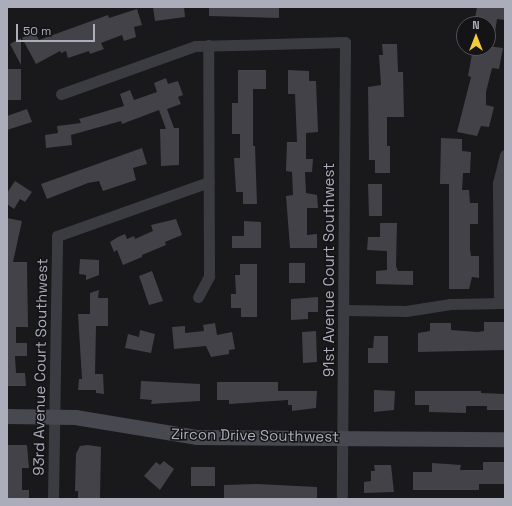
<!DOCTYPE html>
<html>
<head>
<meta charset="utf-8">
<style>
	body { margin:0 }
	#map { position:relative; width:512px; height:506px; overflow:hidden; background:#19181b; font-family:"Space Grotesk",sans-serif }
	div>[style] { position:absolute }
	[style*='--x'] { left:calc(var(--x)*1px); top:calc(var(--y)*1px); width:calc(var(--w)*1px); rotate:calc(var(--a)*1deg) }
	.building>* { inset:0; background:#434248 }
	.street>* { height:11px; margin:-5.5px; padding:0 5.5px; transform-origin:5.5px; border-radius:5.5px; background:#3b3b42 }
	.secondary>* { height:15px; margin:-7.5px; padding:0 7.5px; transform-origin:7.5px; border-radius:7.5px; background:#474850 }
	span { translate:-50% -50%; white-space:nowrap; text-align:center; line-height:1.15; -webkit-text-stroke:3px #141316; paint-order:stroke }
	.street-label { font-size:15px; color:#abadba }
	.frame { position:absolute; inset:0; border:8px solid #abadba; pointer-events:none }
	.north { position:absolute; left:456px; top:16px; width:40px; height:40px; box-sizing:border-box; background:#141316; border:1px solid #505158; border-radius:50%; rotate:0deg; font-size:11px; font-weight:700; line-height:16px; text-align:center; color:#abadba }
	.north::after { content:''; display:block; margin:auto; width:14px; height:18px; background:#f2cd39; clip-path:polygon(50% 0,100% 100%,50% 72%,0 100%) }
	.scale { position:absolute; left:16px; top:24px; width:79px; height:18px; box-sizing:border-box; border:2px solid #abadba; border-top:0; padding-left:5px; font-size:12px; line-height:14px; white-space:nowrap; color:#abadba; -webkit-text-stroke:3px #141316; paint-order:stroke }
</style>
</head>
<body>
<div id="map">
	<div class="building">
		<div style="clip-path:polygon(153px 7px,184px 7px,185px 17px,155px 21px)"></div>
		<div style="clip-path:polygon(209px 7px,279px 7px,279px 18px,209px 16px)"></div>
		<div style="clip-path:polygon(477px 7px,505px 7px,505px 20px,497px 19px,493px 46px,488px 46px,488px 24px,474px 24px)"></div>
		<div style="clip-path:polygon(137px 9px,142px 25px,134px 27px,136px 37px,124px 41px,122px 35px,101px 43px,104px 49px,90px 54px,89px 51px,68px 58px,66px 51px,61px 53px,60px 51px,36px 64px,22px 38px,34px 31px,39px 40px,108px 15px,109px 18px)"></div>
		<div style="clip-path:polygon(21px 38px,21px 65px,10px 44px)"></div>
		<div style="clip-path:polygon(382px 44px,397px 44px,398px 72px,403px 72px,404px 117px,387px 117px,387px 146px,390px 146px,390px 173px,375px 173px,375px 160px,369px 160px,368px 87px,381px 85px,379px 55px,383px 55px)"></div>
		<div style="clip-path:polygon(488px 46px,503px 48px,499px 69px,492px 68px,486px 92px,486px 105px,494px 107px,489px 127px,481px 126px,477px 136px,457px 132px,471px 77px,468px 76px,473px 48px)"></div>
		<div style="clip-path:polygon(7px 69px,21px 69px,21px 100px,8px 100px)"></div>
		<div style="clip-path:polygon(238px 70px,266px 70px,266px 89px,253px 89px,253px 146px,255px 146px,257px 204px,243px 204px,243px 192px,236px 192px,234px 158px,240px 158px,240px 134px,232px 134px,232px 103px,238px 103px)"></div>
		<div style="clip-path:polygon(288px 70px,309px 71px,309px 81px,316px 81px,318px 132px,306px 133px,306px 159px,313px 159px,312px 172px,305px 172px,306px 193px,317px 195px,318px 208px,307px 208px,307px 235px,317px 234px,317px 248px,290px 248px,286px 196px,293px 195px,292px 172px,286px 171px,287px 142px,297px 142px,295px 94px,288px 94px)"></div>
		<div style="clip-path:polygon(166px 78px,168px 84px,178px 81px,183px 95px,178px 97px,181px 104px,167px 109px,174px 128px,179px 128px,179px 165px,161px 166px,160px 129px,166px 129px,159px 110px,122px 124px,121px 121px,71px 135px,72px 145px,46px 148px,45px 135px,58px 133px,57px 126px,81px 123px,79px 119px,124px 106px,120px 94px,130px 90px,134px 100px,157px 92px,154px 83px)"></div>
		<div style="clip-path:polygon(27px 109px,32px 122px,7px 130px,7px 116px)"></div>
		<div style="clip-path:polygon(441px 138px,462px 139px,462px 151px,471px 152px,470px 173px,463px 173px,462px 190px,469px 190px,470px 203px,478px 203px,478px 224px,470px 224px,470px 249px,471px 256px,479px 256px,479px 278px,472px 277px,469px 289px,449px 289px,449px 184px,440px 184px)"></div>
		<div style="clip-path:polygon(142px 148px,147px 164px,133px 168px,136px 180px,103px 191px,99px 181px,88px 183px,47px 199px,41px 184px)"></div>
		<div style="clip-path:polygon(15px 181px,32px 192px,25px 202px,20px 199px,14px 209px,7px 204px,7px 193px)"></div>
		<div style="clip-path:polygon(368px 184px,382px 184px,382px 216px,369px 216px)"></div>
		<div style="clip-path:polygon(7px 218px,22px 221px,13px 262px,27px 262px,28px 327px,16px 327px,16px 343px,27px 343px,27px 356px,15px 356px,16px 373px,25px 373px,26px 386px,7px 386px)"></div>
		<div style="clip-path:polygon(176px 219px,182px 235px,165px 242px,166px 245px,142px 255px,142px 257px,123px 265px,117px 250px,114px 252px,110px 242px,118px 237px,125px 234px,127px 239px,134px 236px,135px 239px,153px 231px,151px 225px)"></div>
		<div style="clip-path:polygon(244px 221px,261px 222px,261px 248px,232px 248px,232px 236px,244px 236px)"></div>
		<div style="clip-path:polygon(380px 223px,397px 223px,396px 266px,398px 271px,413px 271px,413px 285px,376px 284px,376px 271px,387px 270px,387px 251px,367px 250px,368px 237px,380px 237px)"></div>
		<div style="clip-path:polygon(80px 259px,99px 260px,99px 275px,86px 280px,86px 275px,79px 274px)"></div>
		<div style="clip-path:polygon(289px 263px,305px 263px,305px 283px,289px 283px)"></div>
		<div style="clip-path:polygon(240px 264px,257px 264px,257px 317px,241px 317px,241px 308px,231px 308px,231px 294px,236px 294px,235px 275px,240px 275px)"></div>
		<div style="clip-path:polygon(152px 271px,163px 301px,149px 305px,139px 276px)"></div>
		<div style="clip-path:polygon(99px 290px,98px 298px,108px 298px,108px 326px,96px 326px,95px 374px,103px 374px,104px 394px,96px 393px,96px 390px,78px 390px,79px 379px,82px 379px,78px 314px,90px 314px,90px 293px)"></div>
		<div style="clip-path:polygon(318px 297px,318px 312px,308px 312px,308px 319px,291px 320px,291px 299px)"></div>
		<div style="clip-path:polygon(484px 322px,505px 322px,505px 350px,418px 352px,418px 333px,430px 331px,430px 323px,451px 323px,451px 330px,478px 332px,484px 331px)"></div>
		<div style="clip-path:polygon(215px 323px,217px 335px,232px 332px,235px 349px,229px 350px,229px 354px,211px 357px,206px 346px,174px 349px,172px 327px,185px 326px,185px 333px,204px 331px,203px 325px)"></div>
		<div style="clip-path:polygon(140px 330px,155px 334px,151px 353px,125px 348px,128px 334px,139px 337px)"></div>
		<div style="clip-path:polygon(316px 331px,317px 362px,303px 363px,302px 332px)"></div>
		<div style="clip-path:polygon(374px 336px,388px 336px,388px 363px,368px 363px,368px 348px,373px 348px)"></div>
		<div style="clip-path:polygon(141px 381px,200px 384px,200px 401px,151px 404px,152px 400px,140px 399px)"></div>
		<div style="clip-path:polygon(217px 382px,278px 382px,278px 391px,317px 391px,316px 408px,292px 411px,292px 405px,288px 405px,288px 400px,229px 404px,229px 400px,217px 400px)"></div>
		<div style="clip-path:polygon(374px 390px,395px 391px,394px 410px,374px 412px)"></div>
		<div style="clip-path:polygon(415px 391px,481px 391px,481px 393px,505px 394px,505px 410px,487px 410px,487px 406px,466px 406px,466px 413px,429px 412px,429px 405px,415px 405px)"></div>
		<div style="clip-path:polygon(7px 445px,27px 445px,29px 468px,22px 468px,22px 490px,29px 490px,29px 499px,7px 499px)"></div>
		<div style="clip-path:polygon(88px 445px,101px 447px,100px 499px,78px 499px,78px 491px,75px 491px,76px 454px,80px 446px)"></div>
		<div style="clip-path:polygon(164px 461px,174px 469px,160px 490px,144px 476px,156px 462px,160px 465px)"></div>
		<div style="clip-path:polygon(483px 462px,505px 462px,505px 484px,479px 484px,479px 490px,413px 490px,413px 472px,432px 472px,432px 463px,461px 465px,460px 470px,483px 470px)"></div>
		<div style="clip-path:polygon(374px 465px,391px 465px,394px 492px,364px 493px,364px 482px,371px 481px,371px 471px,375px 471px)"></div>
		<div style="clip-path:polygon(191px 467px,215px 467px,215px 486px,191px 486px)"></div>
		<div style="clip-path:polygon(257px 484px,317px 487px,317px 499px,224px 499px,224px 485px)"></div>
	</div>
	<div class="street">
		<div style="--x:61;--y:94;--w:142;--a:-19.7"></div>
		<div style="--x:195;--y:46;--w:150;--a:-1.5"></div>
		<div style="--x:345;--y:42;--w:457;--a:90.4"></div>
		<div style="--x:198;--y:297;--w:24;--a:-62"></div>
		<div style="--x:209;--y:276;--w:231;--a:-90.2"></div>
		<div style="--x:499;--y:303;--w:120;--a:-90.5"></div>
		<div style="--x:498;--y:183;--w:29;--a:-76"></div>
		<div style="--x:345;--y:310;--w:61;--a:0.9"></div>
		<div style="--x:406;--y:311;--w:45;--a:-9"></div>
		<div style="--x:450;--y:304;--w:55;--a:-1"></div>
		<div style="--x:53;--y:499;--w:263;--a:-89.1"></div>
		<div style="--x:57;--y:236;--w:161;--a:-19.6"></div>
	</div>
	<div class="secondary">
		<div style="--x:7;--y:416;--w:68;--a:0.8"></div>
		<div style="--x:75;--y:417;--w:124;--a:9.3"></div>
		<div style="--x:197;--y:437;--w:308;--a:0.4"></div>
	</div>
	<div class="street-label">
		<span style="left:329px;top:270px;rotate:-90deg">91st Avenue Court Southwest</span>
		<span style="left:40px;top:367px;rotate:-89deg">93rd Avenue Court Southwest</span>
		<span style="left:255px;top:435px;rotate:1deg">Zircon Drive Southwest</span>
	</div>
	<div class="frame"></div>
	<div class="north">N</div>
	<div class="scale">50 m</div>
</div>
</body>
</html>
